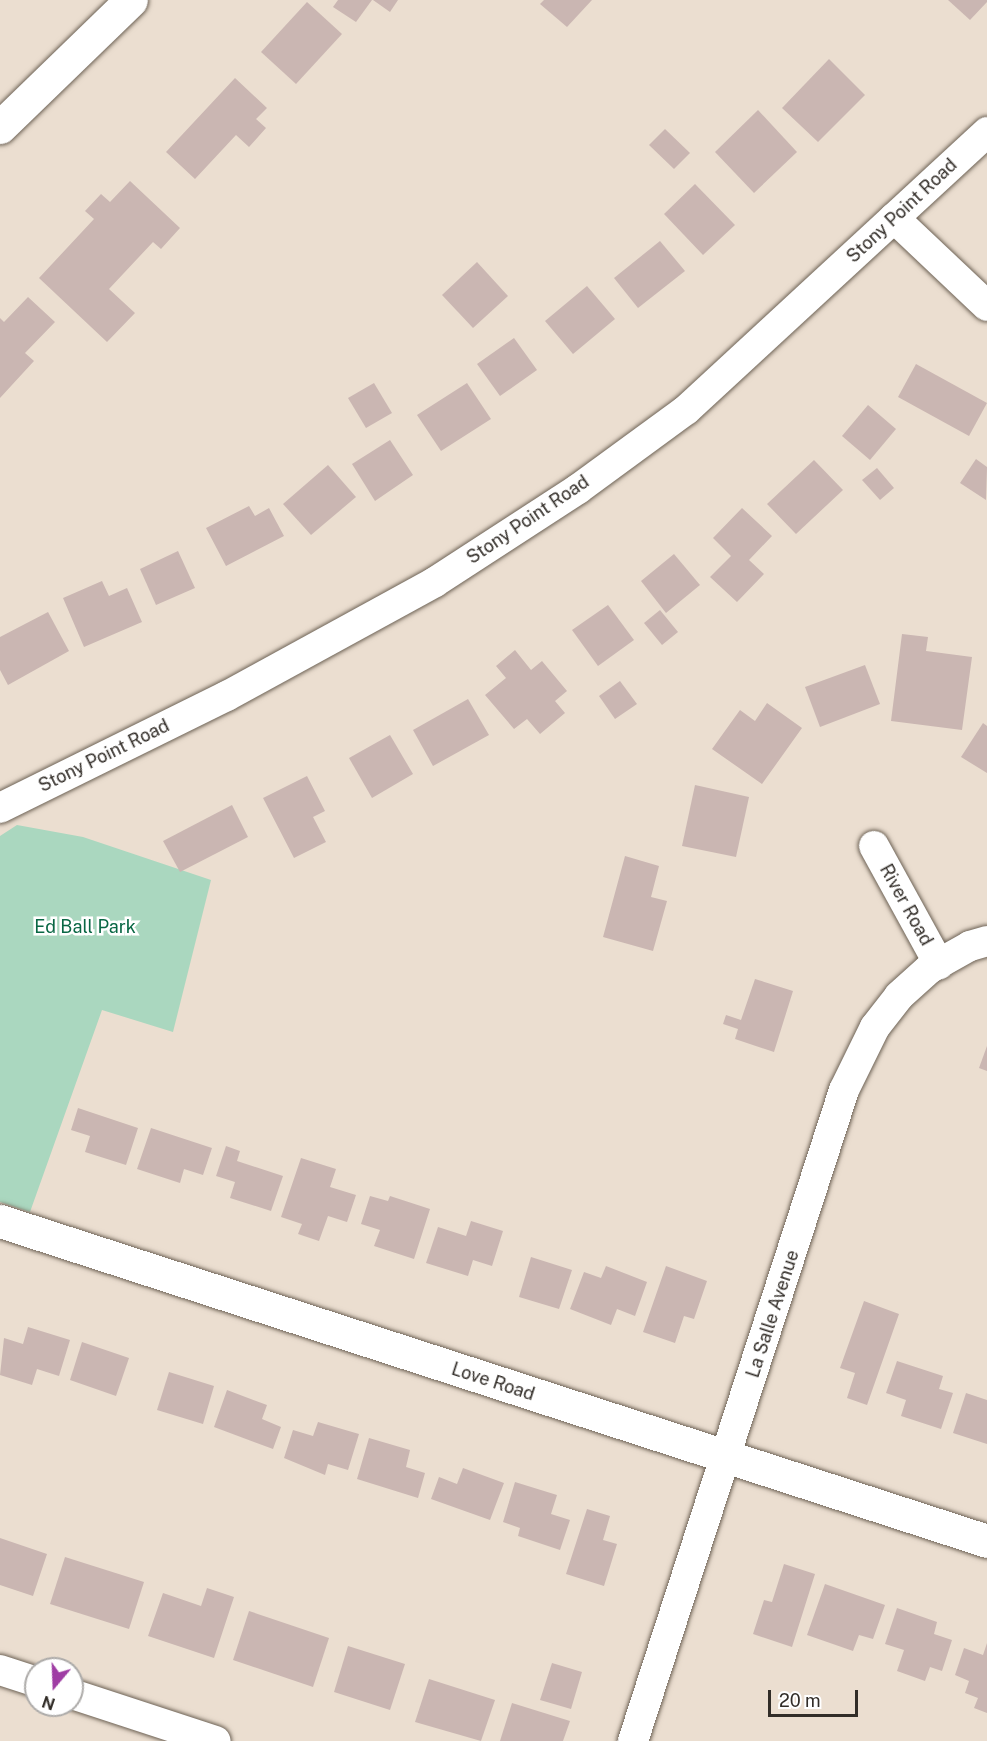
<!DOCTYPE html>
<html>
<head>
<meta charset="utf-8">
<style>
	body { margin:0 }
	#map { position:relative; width:987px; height:1741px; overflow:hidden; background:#ebded0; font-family:"Public Sans",sans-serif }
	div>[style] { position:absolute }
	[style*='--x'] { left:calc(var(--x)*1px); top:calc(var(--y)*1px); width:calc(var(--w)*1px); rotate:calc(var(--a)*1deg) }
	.green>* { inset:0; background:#aad7bf }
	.building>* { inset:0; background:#cab6b2 }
	.roads { filter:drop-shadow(0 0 2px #6d6255) drop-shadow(0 0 2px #6d6255) }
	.minor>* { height:30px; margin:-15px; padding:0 15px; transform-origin:15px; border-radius:15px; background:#fff }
	.tertiary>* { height:33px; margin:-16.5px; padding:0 16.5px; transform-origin:16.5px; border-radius:16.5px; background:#fff }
	.secondary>* { height:33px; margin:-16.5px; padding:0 16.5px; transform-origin:16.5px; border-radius:16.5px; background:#fff }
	span { translate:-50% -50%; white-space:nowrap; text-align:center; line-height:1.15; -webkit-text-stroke:5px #fff; paint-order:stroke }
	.street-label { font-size:18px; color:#322d28 }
	.park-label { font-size:18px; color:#096744 }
	.north { position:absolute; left:24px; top:1657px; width:60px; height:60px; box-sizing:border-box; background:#fff; border:2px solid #adaba9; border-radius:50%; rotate:199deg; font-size:16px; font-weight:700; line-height:24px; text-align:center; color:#322d28 }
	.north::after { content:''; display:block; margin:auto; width:21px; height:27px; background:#9f3da4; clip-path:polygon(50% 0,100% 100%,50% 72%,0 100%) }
	.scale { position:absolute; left:768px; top:1690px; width:90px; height:27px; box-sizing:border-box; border:3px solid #322d28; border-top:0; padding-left:8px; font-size:18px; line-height:21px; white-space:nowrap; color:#322d28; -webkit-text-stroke:4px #fff; paint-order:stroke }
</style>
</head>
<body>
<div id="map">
	<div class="green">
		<div style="clip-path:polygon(17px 825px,83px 837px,211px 880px,173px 1032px,102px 1010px,30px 1212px,0 1202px,0 836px)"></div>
	</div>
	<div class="building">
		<div style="clip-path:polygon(338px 0,372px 0,356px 22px,333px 7px)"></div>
		<div style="clip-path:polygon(373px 0,398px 0,390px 12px)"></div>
		<div style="clip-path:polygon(544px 0,592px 0,567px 27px,540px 4px)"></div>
		<div style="clip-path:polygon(948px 0,987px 0,987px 2px,970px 20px)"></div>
		<div style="clip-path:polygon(307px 2px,342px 34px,296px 84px,261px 52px)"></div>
		<div style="clip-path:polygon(829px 59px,865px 95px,818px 142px,782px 108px)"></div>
		<div style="clip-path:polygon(235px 78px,267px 108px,256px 119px,266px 128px,249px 147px,236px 135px,195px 179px,166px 152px)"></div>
		<div style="clip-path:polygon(758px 110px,797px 152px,754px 193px,715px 152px)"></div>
		<div style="clip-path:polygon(665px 129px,690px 153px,674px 169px,649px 145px)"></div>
		<div style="clip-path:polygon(130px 181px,180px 228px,161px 249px,153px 242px,109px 289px,135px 313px,107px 342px,39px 278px,94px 219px,85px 211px,101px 194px,110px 202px)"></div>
		<div style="clip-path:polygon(695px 184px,735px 225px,703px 255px,664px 214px)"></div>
		<div style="clip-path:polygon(660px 241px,685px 271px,638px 308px,614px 278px)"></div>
		<div style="clip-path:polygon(477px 262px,508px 296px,473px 328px,442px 295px)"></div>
		<div style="clip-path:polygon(587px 286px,615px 319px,573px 354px,545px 321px)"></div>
		<div style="clip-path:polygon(28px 297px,55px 322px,25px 353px,34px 361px,0 398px,0 318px,4px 322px)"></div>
		<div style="clip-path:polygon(514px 338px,537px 370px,500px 396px,477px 364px)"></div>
		<div style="clip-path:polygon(916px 364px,987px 403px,969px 436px,898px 397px)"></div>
		<div style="clip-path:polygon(374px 383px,392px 413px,366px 428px,348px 398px)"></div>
		<div style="clip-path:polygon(467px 383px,491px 419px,441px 451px,417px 415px)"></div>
		<div style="clip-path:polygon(868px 405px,896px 429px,870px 460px,842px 436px)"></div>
		<div style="clip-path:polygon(390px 440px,413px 475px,375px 501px,352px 464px)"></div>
		<div style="clip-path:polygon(976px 459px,987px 467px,986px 500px,960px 483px)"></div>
		<div style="clip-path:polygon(814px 460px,843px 490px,796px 534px,767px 504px)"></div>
		<div style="clip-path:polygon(328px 465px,356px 497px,311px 535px,283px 504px)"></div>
		<div style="clip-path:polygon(877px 468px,894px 488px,880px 500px,862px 480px)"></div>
		<div style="clip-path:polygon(249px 506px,255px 516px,269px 508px,284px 536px,226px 566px,206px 528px)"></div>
		<div style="clip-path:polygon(742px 508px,772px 536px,749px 560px,764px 574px,737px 602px,710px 577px,731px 556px,713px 538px)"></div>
		<div style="clip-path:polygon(178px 551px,195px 588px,156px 605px,140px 569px)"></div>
		<div style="clip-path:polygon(674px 554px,700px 585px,666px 613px,641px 581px)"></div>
		<div style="clip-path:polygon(102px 581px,109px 596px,127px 588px,142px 622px,84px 647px,63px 598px)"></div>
		<div style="clip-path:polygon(608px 605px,634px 640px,598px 666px,572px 630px)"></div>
		<div style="clip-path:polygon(660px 610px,678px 632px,662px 645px,644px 623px)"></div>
		<div style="clip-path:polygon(48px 612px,69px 651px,8px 685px,0 670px,0 637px)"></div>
		<div style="clip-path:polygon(902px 634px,928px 637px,926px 651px,972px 657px,962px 730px,891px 721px)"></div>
		<div style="clip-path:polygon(515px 650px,531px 670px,542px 661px,567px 691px,555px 701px,565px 713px,540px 734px,527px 719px,514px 729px,485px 695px,506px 678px,496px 666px)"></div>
		<div style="clip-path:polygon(865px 665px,880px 704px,820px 727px,805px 687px)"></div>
		<div style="clip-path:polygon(620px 681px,637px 704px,615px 719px,599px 696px)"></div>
		<div style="clip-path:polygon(468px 699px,489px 735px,433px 766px,413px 730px)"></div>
		<div style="clip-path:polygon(767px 703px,802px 728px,762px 784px,712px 749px,740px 710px,755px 721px)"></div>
		<div style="clip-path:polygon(983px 723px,987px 726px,987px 773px,961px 757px)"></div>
		<div style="clip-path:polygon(390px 735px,413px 774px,372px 798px,349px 758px)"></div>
		<div style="clip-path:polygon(307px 776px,325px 811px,313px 817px,326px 842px,294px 858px,263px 798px)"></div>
		<div style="clip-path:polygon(695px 785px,749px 797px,736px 857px,682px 846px)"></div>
		<div style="clip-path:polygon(232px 805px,248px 837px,180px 872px,163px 841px)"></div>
		<div style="clip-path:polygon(625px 856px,659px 866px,651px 897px,667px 901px,653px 951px,603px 937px)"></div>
		<div style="clip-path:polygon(755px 979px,793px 991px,774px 1052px,735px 1039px,738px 1029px,723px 1024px,726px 1015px,741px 1020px)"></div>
		<div style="clip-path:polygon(987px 1046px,987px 1071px,979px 1068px)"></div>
		<div style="clip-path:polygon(78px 1108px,138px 1128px,126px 1165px,85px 1152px,90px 1136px,71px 1130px)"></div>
		<div style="clip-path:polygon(151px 1128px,212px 1148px,203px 1175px,184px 1169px,180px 1183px,137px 1169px)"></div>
		<div style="clip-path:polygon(226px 1146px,240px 1151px,237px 1161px,283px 1176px,271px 1211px,230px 1198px,235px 1182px,216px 1176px)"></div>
		<div style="clip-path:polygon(301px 1158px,336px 1169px,330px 1187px,356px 1195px,347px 1222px,328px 1216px,319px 1241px,298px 1234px,302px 1224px,281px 1217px)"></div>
		<div style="clip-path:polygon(370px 1196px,388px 1201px,390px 1196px,430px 1209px,414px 1259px,374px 1246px,380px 1230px,361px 1224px)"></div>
		<div style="clip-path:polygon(471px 1221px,503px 1231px,492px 1266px,473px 1260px,468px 1276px,426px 1263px,438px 1227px,466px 1236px)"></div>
		<div style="clip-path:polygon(531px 1257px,572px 1270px,559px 1309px,519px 1297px)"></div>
		<div style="clip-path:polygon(606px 1266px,647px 1282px,635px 1316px,617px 1309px,611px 1325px,570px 1309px,584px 1272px,601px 1278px)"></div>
		<div style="clip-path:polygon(666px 1266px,707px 1281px,694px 1319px,684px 1316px,675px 1343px,643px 1332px)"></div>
		<div style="clip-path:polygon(864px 1301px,899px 1314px,867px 1405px,847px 1398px,855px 1373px,840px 1368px)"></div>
		<div style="clip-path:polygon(28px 1327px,70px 1340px,59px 1376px,37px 1369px,32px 1385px,0 1375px,4px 1338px,23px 1344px)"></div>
		<div style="clip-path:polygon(82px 1342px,129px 1358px,116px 1396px,70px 1380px)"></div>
		<div style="clip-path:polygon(897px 1361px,943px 1376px,939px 1389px,953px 1393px,941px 1429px,901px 1416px,906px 1400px,886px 1393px)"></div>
		<div style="clip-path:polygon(169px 1372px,214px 1386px,203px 1424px,157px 1410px)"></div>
		<div style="clip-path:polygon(227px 1390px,267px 1405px,262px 1419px,281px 1427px,273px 1449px,214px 1427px)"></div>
		<div style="clip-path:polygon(966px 1393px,987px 1400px,987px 1444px,953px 1433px)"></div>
		<div style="clip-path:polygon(318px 1422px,359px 1434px,348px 1470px,328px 1464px,325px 1475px,284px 1458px,293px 1430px,313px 1436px)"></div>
		<div style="clip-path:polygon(369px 1438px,410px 1450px,406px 1467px,425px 1473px,418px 1498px,357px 1479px)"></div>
		<div style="clip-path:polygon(463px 1468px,504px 1483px,490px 1520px,431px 1499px,439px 1477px,457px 1484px)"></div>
		<div style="clip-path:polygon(515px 1482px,557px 1495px,551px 1514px,570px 1520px,560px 1550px,518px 1536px,520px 1528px,503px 1522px)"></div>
		<div style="clip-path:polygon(587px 1509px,610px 1516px,603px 1540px,617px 1544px,604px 1586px,566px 1574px)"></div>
		<div style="clip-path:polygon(0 1538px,47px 1554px,33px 1596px,0 1585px)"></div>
		<div style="clip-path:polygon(65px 1557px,144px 1582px,129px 1629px,50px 1604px)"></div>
		<div style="clip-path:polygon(784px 1564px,815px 1574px,792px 1647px,753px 1634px,764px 1600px,772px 1602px)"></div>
		<div style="clip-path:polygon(825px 1584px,885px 1605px,873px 1639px,859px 1635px,853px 1651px,807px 1635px)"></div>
		<div style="clip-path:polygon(207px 1588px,234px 1597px,214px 1658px,148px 1636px,163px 1593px,201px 1606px)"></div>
		<div style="clip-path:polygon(897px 1608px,937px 1622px,934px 1634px,952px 1640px,942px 1671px,930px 1667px,925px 1681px,897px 1671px,904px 1650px,885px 1644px)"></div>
		<div style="clip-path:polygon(249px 1611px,329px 1638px,313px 1687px,233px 1660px)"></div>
		<div style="clip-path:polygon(987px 1643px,987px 1713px,974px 1708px,978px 1698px,965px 1693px,969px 1681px,955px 1675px,964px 1648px,983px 1655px)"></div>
		<div style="clip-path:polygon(348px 1646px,405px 1664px,390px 1710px,334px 1692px)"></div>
		<div style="clip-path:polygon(552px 1663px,582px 1672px,571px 1709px,540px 1700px)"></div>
		<div style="clip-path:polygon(429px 1679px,495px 1700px,481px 1741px,415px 1722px)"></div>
		<div style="clip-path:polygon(512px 1703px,570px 1721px,563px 1741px,500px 1741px)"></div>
	</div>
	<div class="roads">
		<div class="minor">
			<div style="--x:894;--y:218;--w:128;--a:43.4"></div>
			<div style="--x:0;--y:808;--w:253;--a:-26.3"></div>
			<div style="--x:227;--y:696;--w:237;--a:-28.7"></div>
			<div style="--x:435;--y:582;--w:171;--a:-33"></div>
			<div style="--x:578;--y:489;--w:134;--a:-36.2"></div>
			<div style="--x:686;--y:410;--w:410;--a:-42.7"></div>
			<div style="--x:874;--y:846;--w:135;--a:61.2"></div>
			<div style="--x:0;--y:1670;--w:38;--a:18"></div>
			<div style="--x:72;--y:1694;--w:151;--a:18.1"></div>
			<div style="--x:633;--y:1741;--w:684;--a:-72.04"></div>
			<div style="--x:844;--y:1090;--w:70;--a:-63.8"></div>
			<div style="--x:875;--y:1027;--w:39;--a:-52"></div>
			<div style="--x:899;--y:996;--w:40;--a:-42"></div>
			<div style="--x:929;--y:969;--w:47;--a:-29.3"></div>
			<div style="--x:970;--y:946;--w:18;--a:-16"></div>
		</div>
		<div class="tertiary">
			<div style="--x:0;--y:1221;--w:1038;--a:17.96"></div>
		</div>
		<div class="secondary">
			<div style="--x:0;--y:127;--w:182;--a:-44.1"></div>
		</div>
	</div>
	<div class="street-label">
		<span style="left:902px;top:211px;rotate:-43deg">Stony Point Road</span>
		<span style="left:528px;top:520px;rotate:-34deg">Stony Point Road</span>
		<span style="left:104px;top:756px;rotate:-26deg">Stony Point Road</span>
		<span style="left:906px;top:905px;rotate:61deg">River Road</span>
		<span style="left:773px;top:1314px;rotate:-72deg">La Salle Avenue</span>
		<span style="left:493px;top:1382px;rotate:18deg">Love Road</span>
	</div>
	<div class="park-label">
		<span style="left:85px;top:927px">Ed Ball Park</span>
	</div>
	<div class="north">N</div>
	<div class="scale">20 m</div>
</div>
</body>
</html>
